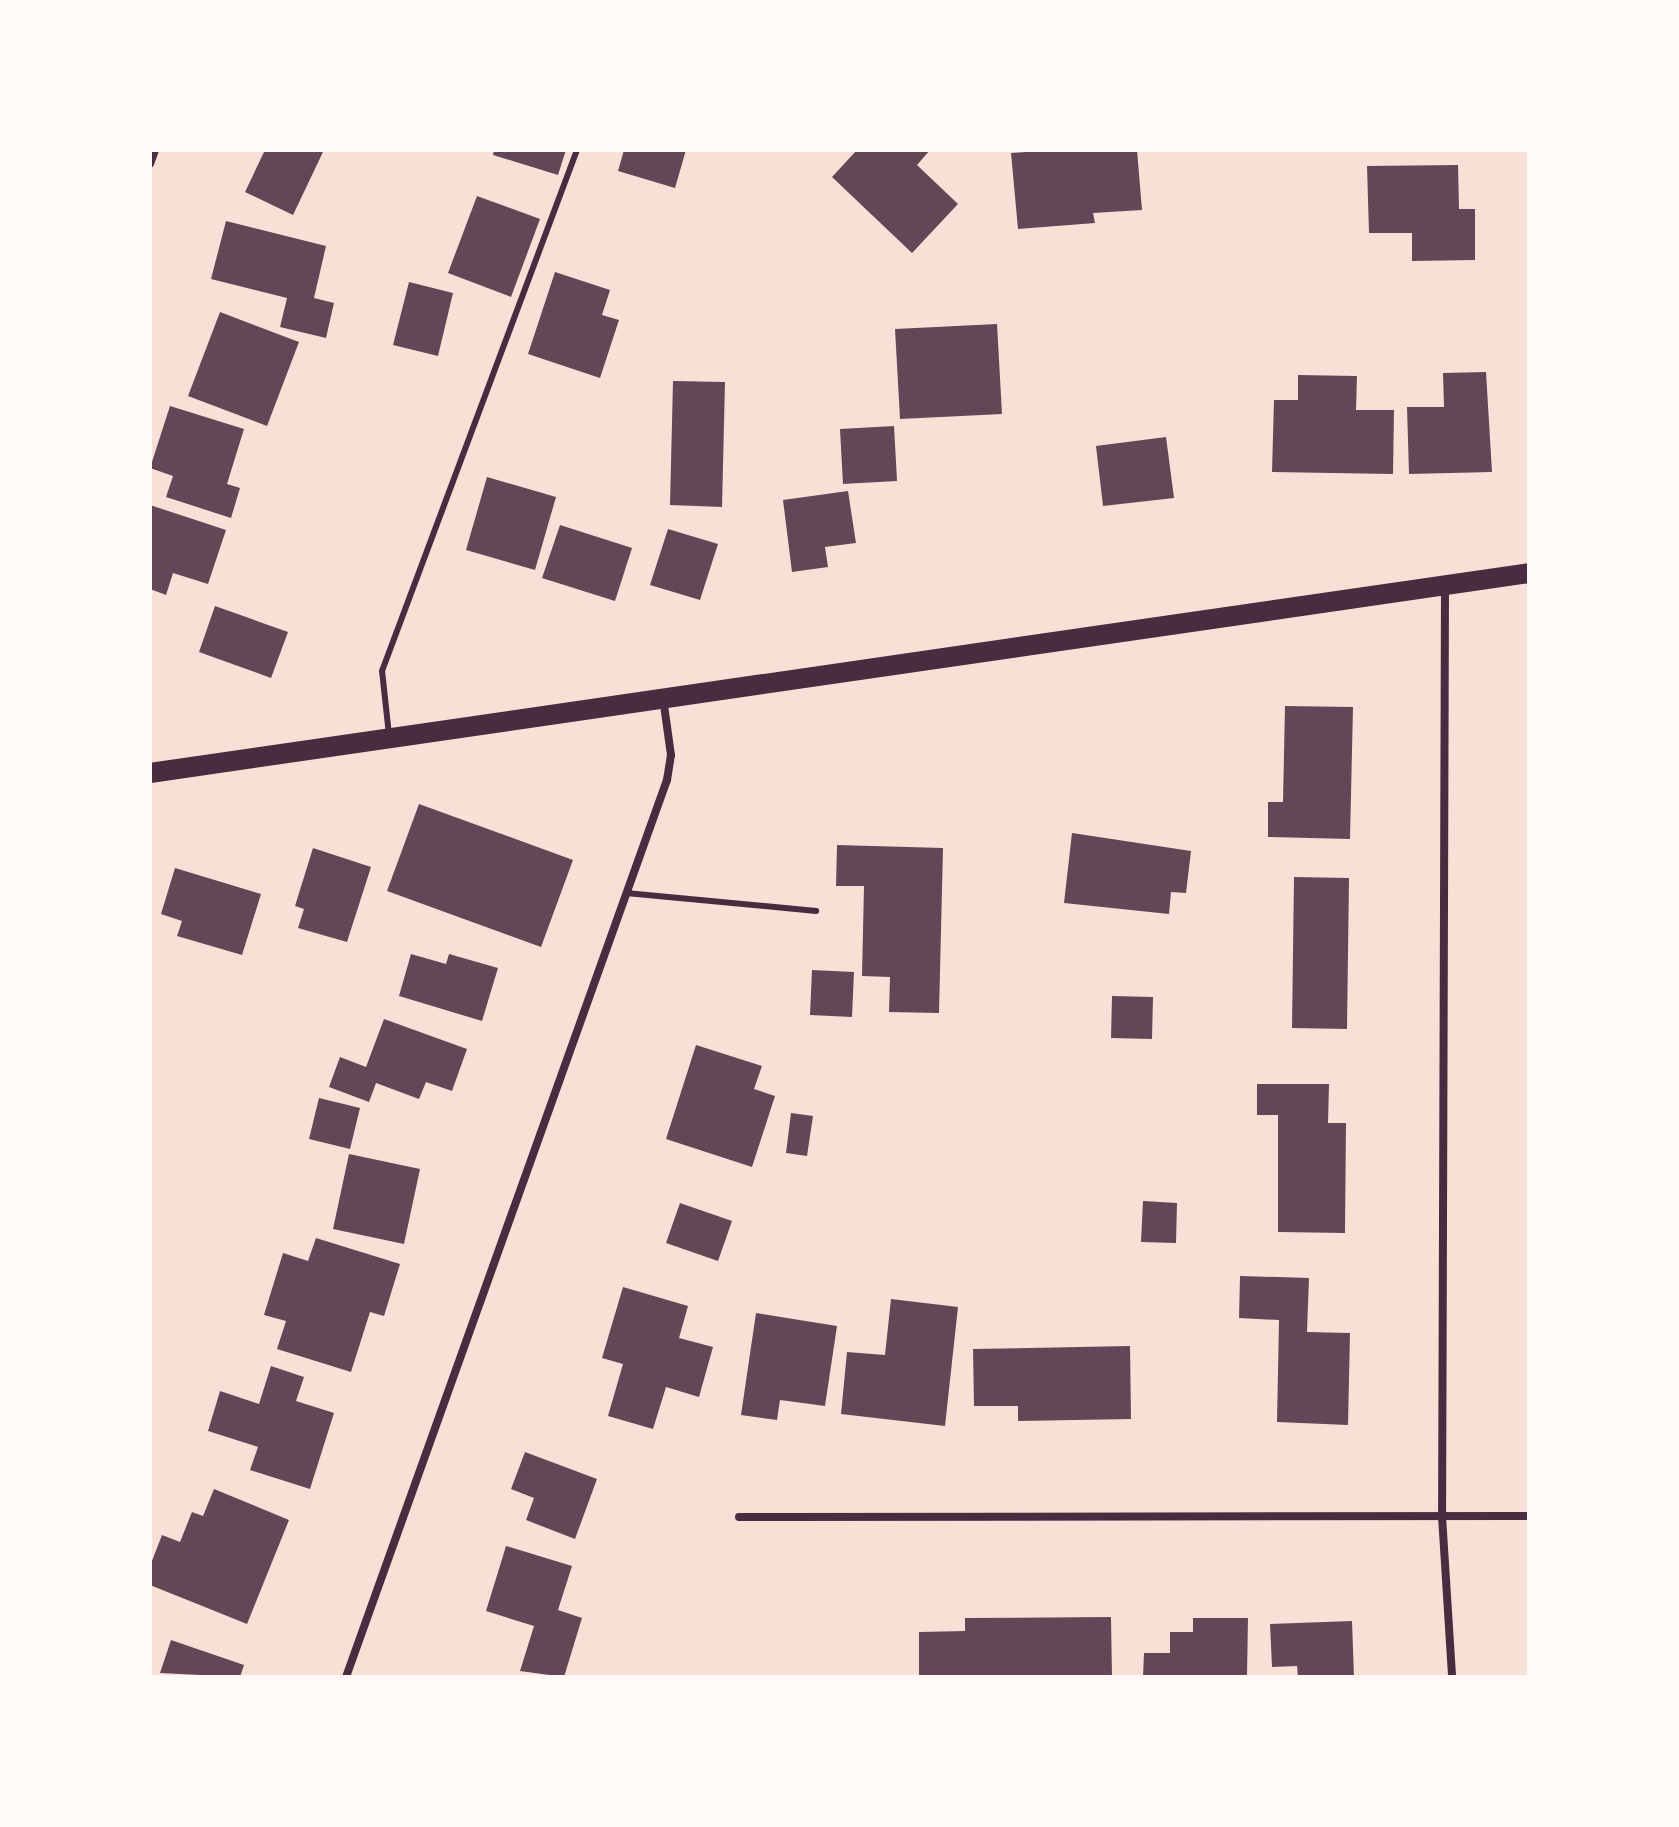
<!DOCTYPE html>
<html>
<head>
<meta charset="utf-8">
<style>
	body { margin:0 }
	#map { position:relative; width:1679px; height:1827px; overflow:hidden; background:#f7e1d7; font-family:Spectral,serif }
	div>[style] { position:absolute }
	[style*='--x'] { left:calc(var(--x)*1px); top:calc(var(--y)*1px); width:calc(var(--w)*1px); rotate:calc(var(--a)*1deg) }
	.building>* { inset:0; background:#644757 }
	.service>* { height:6px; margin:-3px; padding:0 3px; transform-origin:3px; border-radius:3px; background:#4a2c40 }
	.minor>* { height:8px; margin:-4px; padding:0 4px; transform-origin:4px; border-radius:4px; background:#4a2c40 }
	.primary>* { height:20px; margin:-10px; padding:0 10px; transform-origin:10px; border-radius:10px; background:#4a2c40 }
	span { translate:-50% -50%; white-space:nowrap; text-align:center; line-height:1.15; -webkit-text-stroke:7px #fffaf5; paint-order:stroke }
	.frame { position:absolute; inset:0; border:152px solid #fffaf5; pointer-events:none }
</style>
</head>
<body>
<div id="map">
	<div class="building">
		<div style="clip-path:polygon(265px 150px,323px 152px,293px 215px,245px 192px)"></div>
		<div style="clip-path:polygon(494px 150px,566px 150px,558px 175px,493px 155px)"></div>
		<div style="clip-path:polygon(624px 150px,686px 150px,675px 188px,618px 171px)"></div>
		<div style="clip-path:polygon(857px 150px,930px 150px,917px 165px,958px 204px,912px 253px,832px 177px)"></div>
		<div style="clip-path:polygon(1051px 150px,1137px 150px,1142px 210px,1093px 213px,1095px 223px,1018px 229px,1011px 153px)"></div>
		<div style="clip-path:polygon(1458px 165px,1459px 209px,1475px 209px,1475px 260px,1412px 261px,1412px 233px,1369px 233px,1367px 166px)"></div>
		<div style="clip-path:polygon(477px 196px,540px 219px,511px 297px,448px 273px)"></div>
		<div style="clip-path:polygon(226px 221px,326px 246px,314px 298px,334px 303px,326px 338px,280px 327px,287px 298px,211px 279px)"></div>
		<div style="clip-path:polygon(555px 272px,610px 290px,602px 315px,619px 320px,600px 378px,528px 354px)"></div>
		<div style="clip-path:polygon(409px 282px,453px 293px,438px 356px,393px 345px)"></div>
		<div style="clip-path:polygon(220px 312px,299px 342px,267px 426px,188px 396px)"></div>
		<div style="clip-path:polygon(997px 324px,1002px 414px,900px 419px,895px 329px)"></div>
		<div style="clip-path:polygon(1486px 372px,1492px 472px,1409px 474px,1407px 407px,1444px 407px,1443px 373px)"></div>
		<div style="clip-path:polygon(1298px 375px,1357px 376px,1356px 410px,1394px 410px,1393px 474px,1272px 472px,1274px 400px,1298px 400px)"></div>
		<div style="clip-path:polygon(673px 381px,725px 382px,722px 507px,670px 505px)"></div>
		<div style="clip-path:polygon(170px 406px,244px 429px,227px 484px,240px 488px,231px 518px,166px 497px,173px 476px,150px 468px)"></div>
		<div style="clip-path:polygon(894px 426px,897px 481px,843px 484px,840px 429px)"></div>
		<div style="clip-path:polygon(1166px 437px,1174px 498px,1103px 506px,1096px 446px)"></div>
		<div style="clip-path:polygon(487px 477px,556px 497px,535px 570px,466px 550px)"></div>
		<div style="clip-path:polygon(848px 491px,856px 543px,825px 547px,828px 567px,792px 572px,783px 500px)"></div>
		<div style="clip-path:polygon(150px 505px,226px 530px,208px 584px,173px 573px,166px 595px,150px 589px)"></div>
		<div style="clip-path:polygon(560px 525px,632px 548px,615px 601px,542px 578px)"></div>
		<div style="clip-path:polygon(668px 529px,718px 544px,700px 600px,650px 585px)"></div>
		<div style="clip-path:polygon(215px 606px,288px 632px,271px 678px,199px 652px)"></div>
		<div style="clip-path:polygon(1285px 706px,1353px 707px,1350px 839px,1268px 837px,1268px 802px,1283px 802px)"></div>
		<div style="clip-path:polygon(419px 804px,573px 860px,541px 947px,387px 891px)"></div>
		<div style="clip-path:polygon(1072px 833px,1191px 851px,1186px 893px,1171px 892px,1169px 914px,1064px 903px)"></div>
		<div style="clip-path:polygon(837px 845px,943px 848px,939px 1013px,889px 1012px,890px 977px,862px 976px,864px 886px,836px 886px)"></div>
		<div style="clip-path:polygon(313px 848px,371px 867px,347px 942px,298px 928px,304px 909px,295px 906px)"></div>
		<div style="clip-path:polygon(175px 868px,261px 894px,242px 955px,177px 936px,182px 921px,161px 914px)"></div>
		<div style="clip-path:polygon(1294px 877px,1349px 878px,1347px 1029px,1292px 1028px)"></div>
		<div style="clip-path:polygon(411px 954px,446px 964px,449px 954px,498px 968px,482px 1021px,399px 996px)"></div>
		<div style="clip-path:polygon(812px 970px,854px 972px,852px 1017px,810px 1015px)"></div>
		<div style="clip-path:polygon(1112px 996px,1153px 997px,1152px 1039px,1111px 1038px)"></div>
		<div style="clip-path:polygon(384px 1019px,467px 1049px,452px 1091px,426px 1082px,419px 1099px,376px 1083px,369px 1102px,329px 1087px,340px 1057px,366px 1067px)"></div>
		<div style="clip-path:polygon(696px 1045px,762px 1066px,754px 1089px,775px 1096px,752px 1167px,666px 1139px)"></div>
		<div style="clip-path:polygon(1257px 1084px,1329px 1084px,1328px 1123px,1346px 1123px,1345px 1233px,1278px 1232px,1278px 1115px,1257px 1115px)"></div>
		<div style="clip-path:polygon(319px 1098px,360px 1108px,350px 1149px,309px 1139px)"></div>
		<div style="clip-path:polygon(791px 1113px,813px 1116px,807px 1156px,786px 1153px)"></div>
		<div style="clip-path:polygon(349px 1154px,420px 1169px,404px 1244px,333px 1229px)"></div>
		<div style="clip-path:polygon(1143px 1201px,1177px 1203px,1176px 1243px,1141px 1242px)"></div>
		<div style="clip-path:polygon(680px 1203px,732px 1221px,718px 1261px,666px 1243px)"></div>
		<div style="clip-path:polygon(316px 1238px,400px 1264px,384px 1316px,370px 1312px,351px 1372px,277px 1349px,286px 1321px,264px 1315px,283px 1253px,308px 1261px)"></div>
		<div style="clip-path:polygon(1240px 1276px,1309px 1278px,1307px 1332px,1350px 1333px,1348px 1425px,1277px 1422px,1279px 1320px,1239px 1318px)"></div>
		<div style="clip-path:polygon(623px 1287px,688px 1306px,679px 1338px,713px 1347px,699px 1397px,666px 1387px,653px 1429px,608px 1416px,623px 1364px,602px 1358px)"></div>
		<div style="clip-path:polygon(891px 1299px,958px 1307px,945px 1426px,841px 1414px,847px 1352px,885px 1355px)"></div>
		<div style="clip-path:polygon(756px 1313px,837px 1326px,825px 1406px,780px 1400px,777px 1420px,741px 1415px)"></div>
		<div style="clip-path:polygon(1130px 1346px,1131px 1419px,1018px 1421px,1018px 1406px,974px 1406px,973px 1349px)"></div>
		<div style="clip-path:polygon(271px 1366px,304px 1377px,296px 1401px,334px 1413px,310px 1489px,250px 1470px,258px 1447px,208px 1431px,220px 1391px,259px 1404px)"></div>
		<div style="clip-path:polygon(525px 1452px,597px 1479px,575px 1539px,526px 1520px,534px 1498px,511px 1489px)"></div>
		<div style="clip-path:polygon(214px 1489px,289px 1520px,247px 1624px,150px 1585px,150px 1566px,162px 1535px,180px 1542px,192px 1512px,203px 1516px)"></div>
		<div style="clip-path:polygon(506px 1546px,572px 1566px,558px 1610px,582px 1618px,564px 1677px,520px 1671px,534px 1626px,486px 1611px)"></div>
		<div style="clip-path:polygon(1111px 1617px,1112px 1677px,919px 1677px,919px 1632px,965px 1631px,965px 1618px)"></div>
		<div style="clip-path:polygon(1193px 1618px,1248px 1618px,1247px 1677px,1143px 1677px,1144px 1653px,1170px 1653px,1170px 1632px,1193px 1632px)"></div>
		<div style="clip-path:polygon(1352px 1621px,1354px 1677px,1298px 1677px,1297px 1666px,1272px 1667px,1270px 1624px)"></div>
		<div style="clip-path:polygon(171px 1640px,244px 1665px,240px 1677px,160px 1673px)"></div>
	</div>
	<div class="service">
		<div style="--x:389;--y:735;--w:64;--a:-96.2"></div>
		<div style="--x:382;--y:671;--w:556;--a:-69.48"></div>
		<div style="--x:626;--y:893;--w:191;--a:5.4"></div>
	</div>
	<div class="minor">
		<div style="--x:150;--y:164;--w:15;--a:-70"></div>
		<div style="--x:1445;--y:586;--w:930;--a:90.18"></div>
		<div style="--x:1442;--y:1516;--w:161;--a:86.4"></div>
		<div style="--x:739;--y:1517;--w:790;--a:-0.07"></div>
		<div style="--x:346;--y:1677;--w:953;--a:-70.31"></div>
		<div style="--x:667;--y:780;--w:25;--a:-81"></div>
		<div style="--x:671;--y:755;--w:58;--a:-98"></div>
	</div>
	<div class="primary">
		<div style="--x:150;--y:773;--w:1393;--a:-8.25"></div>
	</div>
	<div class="frame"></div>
</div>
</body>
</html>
